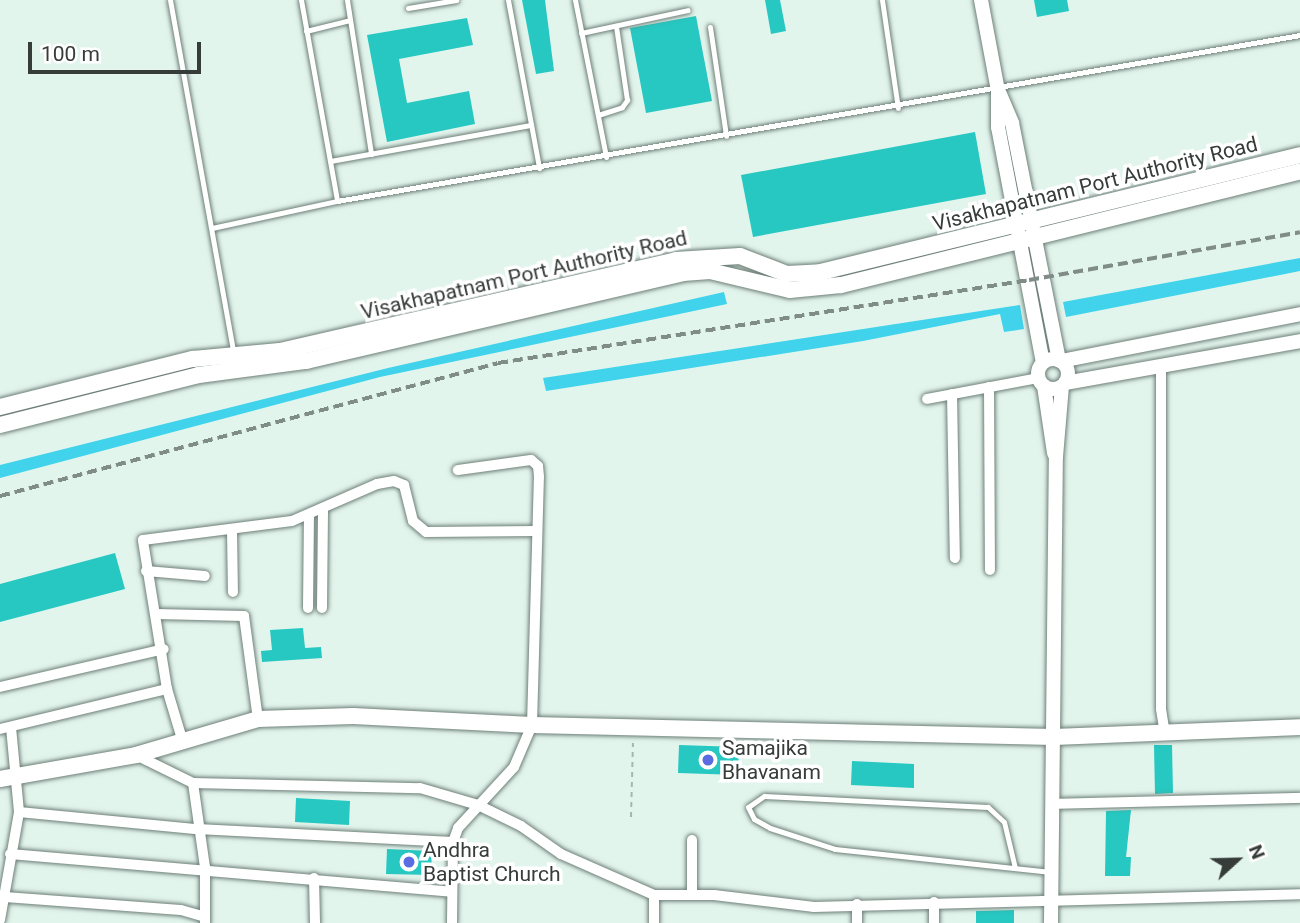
<!DOCTYPE html>
<html>
<head>
<meta charset="utf-8">
<style>
	body { margin:0 }
	#map { position:relative; width:1300px; height:923px; overflow:hidden; background:#e2f5ed; font-family:Roboto,sans-serif }
	div>[style] { position:absolute }
	[style*='--x'] { left:calc(var(--x)*1px); top:calc(var(--y)*1px); width:calc(var(--w)*1px); rotate:calc(var(--a)*1deg) }
	.water>* { inset:0; background:#40d3eb }
	.building>* { inset:0; background:#26c8c1 }
	.path>* { height:2px; margin-top:-1px; transform-origin:0; background:repeating-linear-gradient(90deg,#a6b5af 0 5px,transparent 0 10px) }
	.roads { filter:drop-shadow(0 0 2px #6e7f78) drop-shadow(0 0 2px #6e7f78) }
	.service>* { height:5px; margin:-2.5px; padding:0 2.5px; transform-origin:2.5px; border-radius:2.5px; background:#fff }
	.minor>* { height:10px; margin:-5px; padding:0 5px; transform-origin:5px; border-radius:5px; background:#fff }
	.tertiary>* { height:14px; margin:-7px; padding:0 7px; transform-origin:7px; border-radius:7px; background:#fff }
	.tertiary>.ring { margin:-7px; padding:0; box-sizing:content-box; background:none; border:14px solid #fff; border-radius:50% }
	.secondary>* { height:16px; margin:-8px; padding:0 8px; transform-origin:8px; border-radius:8px; background:#fff }
	.rail>* { height:3.5px; margin-top:-1.75px; transform-origin:0; background:repeating-linear-gradient(90deg,#808c87 0 10px,transparent 0 15px) }
	.dots>* { width:19px; height:19px; translate:-50% -50%; box-sizing:border-box; border:4px solid #fff; border-radius:50% }
	span { translate:-50% -50%; white-space:nowrap; text-align:center; line-height:1.15; -webkit-text-stroke:7px #fff; paint-order:stroke }
	.street-label { font-size:21px; color:#353c39 }
	.poi-label { font-size:21px; color:#353c39 }
	.left { translate:0 -50%; text-align:left }
	.north { position:absolute; left:1202px; top:825px; width:70px; height:70px; -webkit-text-stroke:5px #fff; paint-order:stroke; rotate:68deg; font-size:19px; font-weight:700; line-height:28px; text-align:center; color:#353c39 }
	.north::after { content:''; display:block; margin:auto; width:24px; height:32px; background:#353c39; clip-path:polygon(50% 0,100% 100%,50% 72%,0 100%) }
	.scale { position:absolute; left:28px; top:42px; width:173px; height:32px; box-sizing:border-box; border:4px solid #353c39; border-top:0; padding-left:9px; font-size:21px; line-height:24px; white-space:nowrap; color:#353c39; -webkit-text-stroke:5px #fff; paint-order:stroke }
</style>
</head>
<body>
<div id="map">
	<div class="water">
		<div style="clip-path:polygon(1300px 258px,1300px 271px,1066px 317px,1063px 302px)"></div>
		<div style="clip-path:polygon(724px 292px,727px 304px,380px 377px,0 478px,0 465px,388px 368px)"></div>
		<div style="clip-path:polygon(1020px 305px,1024px 329px,1004px 332px,1000px 314px,863px 341px,546px 391px,543px 378px)"></div>
	</div>
	<div class="building">
		<div style="clip-path:polygon(522px 0,545px 0,554px 71px,536px 74px)"></div>
		<div style="clip-path:polygon(765px 0,780px 0,786px 31px,771px 34px)"></div>
		<div style="clip-path:polygon(1034px 0,1067px 0,1069px 11px,1037px 17px)"></div>
		<div style="clip-path:polygon(696px 16px,712px 101px,646px 113px,630px 28px)"></div>
		<div style="clip-path:polygon(467px 18px,473px 45px,399px 59px,407px 103px,469px 91px,475px 124px,387px 142px,367px 35px)"></div>
		<div style="clip-path:polygon(975px 132px,986px 194px,753px 237px,741px 175px)"></div>
		<div style="clip-path:polygon(115px 553px,125px 589px,0 622px,0 584px)"></div>
		<div style="clip-path:polygon(303px 628px,305px 648px,321px 647px,322px 658px,262px 662px,261px 651px,272px 650px,270px 630px)"></div>
		<div style="clip-path:polygon(679px 745px,739px 747px,738px 775px,678px 773px)"></div>
		<div style="clip-path:polygon(1154px 745px,1172px 745px,1173px 793px,1155px 794px)"></div>
		<div style="clip-path:polygon(852px 761px,914px 764px,914px 788px,851px 785px)"></div>
		<div style="clip-path:polygon(296px 798px,350px 801px,349px 825px,295px 822px)"></div>
		<div style="clip-path:polygon(1131px 810px,1126px 857px,1131px 857px,1130px 876px,1105px 876px,1106px 811px)"></div>
		<div style="clip-path:polygon(387px 849px,432px 851px,431px 875px,386px 874px)"></div>
		<div style="clip-path:polygon(1014px 910px,1014px 923px,976px 923px,976px 911px)"></div>
	</div>
	<div class="path">
		<div style="--x:631;--y:817;--w:74;--a:-88.5"></div>
	</div>
	<div class="roads">
		<div class="service">
			<div style="--x:170;--y:0;--w:360;--a:79.8"></div>
			<div style="--x:301;--y:0;--w:204;--a:79.8"></div>
			<div style="--x:347;--y:0;--w:156;--a:81.1"></div>
			<div style="--x:508;--y:0;--w:171;--a:79.5"></div>
			<div style="--x:575;--y:0;--w:160;--a:78.8"></div>
			<div style="--x:882;--y:0;--w:109;--a:81.6"></div>
			<div style="--x:408;--y:8;--w:49;--a:-9.5"></div>
			<div style="--x:710;--y:27;--w:110;--a:81.6"></div>
			<div style="--x:306;--y:31;--w:45;--a:-14"></div>
			<div style="--x:581;--y:33;--w:109;--a:-12.1"></div>
			<div style="--x:598;--y:115;--w:25;--a:-18"></div>
			<div style="--x:622;--y:107;--w:9;--a:-54"></div>
			<div style="--x:627;--y:100;--w:75;--a:-98.5"></div>
			<div style="--x:330;--y:161;--w:204;--a:-10.2"></div>
			<div style="--x:212;--y:228;--w:128;--a:-12.2"></div>
			<div style="--x:337;--y:201;--w:977;--a:-9.78"></div>
			<div style="--x:1015;--y:868;--w:47;--a:-103.4"></div>
			<div style="--x:1004;--y:822;--w:22;--a:-137"></div>
			<div style="--x:988;--y:807;--w:224;--a:-177.2"></div>
			<div style="--x:764;--y:796;--w:19;--a:145"></div>
			<div style="--x:748;--y:807;--w:13;--a:63"></div>
			<div style="--x:754;--y:819;--w:18;--a:29"></div>
			<div style="--x:770;--y:828;--w:68;--a:17.9"></div>
			<div style="--x:835;--y:849;--w:215;--a:6.1"></div>
		</div>
		<div class="minor">
			<div style="--x:1161;--y:367;--w:342;--a:90"></div>
			<div style="--x:1161;--y:709;--w:25;--a:81"></div>
			<div style="--x:989;--y:387;--w:183;--a:89.7"></div>
			<div style="--x:952;--y:394;--w:164;--a:89"></div>
			<div style="--x:927;--y:399;--w:113;--a:-10.7"></div>
			<div style="--x:232;--y:531;--w:61;--a:89.1"></div>
			<div style="--x:146;--y:571;--w:59;--a:4.8"></div>
			<div style="--x:308;--y:608;--w:93;--a:-89.4"></div>
			<div style="--x:322;--y:608;--w:97;--a:-89.4"></div>
			<div style="--x:156;--y:614;--w:88;--a:1.3"></div>
			<div style="--x:244;--y:616;--w:104;--a:82.3"></div>
			<div style="--x:0;--y:687;--w:168;--a:-13"></div>
			<div style="--x:0;--y:729;--w:172;--a:-13.5"></div>
			<div style="--x:182;--y:739;--w:52;--a:-106.7"></div>
			<div style="--x:167;--y:689;--w:151;--a:-99.2"></div>
			<div style="--x:143;--y:540;--w:150;--a:-7.3"></div>
			<div style="--x:292;--y:521;--w:93;--a:-23.5"></div>
			<div style="--x:377;--y:484;--w:17;--a:-10"></div>
			<div style="--x:394;--y:481;--w:11;--a:22"></div>
			<div style="--x:404;--y:485;--w:37;--a:76"></div>
			<div style="--x:413;--y:521;--w:17;--a:40"></div>
			<div style="--x:426;--y:532;--w:110;--a:-0.5"></div>
			<div style="--x:136;--y:755;--w:64;--a:26.2"></div>
			<div style="--x:193;--y:783;--w:227;--a:1.3"></div>
			<div style="--x:420;--y:788;--w:60;--a:16.3"></div>
			<div style="--x:478;--y:805;--w:48;--a:26"></div>
			<div style="--x:521;--y:826;--w:49;--a:35"></div>
			<div style="--x:561;--y:854;--w:102;--a:23.8"></div>
			<div style="--x:654;--y:895;--w:60;--a:0"></div>
			<div style="--x:714;--y:895;--w:101;--a:6.8"></div>
			<div style="--x:814;--y:907;--w:486;--a:-1.5"></div>
			<div style="--x:193;--y:783;--w:85;--a:81.9"></div>
			<div style="--x:205;--y:867;--w:56;--a:90"></div>
			<div style="--x:1053;--y:804;--w:247;--a:-1.4"></div>
			<div style="--x:19;--y:812;--w:179;--a:5.5"></div>
			<div style="--x:197;--y:829;--w:256;--a:2.9"></div>
			<div style="--x:692;--y:840;--w:55;--a:90"></div>
			<div style="--x:10;--y:854;--w:443;--a:4.9"></div>
			<div style="--x:314;--y:878;--w:45;--a:88.7"></div>
			<div style="--x:654;--y:895;--w:28;--a:90"></div>
			<div style="--x:5;--y:897;--w:176;--a:4.2"></div>
			<div style="--x:181;--y:910;--w:25;--a:16"></div>
			<div style="--x:934;--y:902;--w:21;--a:90"></div>
			<div style="--x:0;--y:920;--w:110;--a:-80"></div>
			<div style="--x:19;--y:812;--w:85;--a:-95.4"></div>
			<div style="--x:452;--y:923;--w:81;--a:-89.3"></div>
			<div style="--x:453;--y:842;--w:15;--a:-70"></div>
			<div style="--x:458;--y:828;--w:83;--a:-47.4"></div>
			<div style="--x:514;--y:767;--w:46;--a:-66.8"></div>
			<div style="--x:532;--y:725;--w:248;--a:-88.4"></div>
			<div style="--x:539;--y:477;--w:11;--a:-95"></div>
			<div style="--x:538;--y:466;--w:9;--a:-139"></div>
			<div style="--x:531;--y:460;--w:74;--a:172.2"></div>
			<div style="--x:857;--y:923;--w:19;--a:-90"></div>
		</div>
		<div class="tertiary">
			<div style="--x:981;--y:0;--w:93;--a:79.4"></div>
			<div style="--x:998;--y:91;--w:36;--a:90"></div>
			<div style="--x:998;--y:127;--w:239;--a:79.2"></div>
			<div style="--x:999;--y:92;--w:34;--a:67"></div>
			<div style="--x:1012;--y:123;--w:242;--a:78.8"></div>
			<div class="ring" style="left:1038px;top:359px;width:16px;height:16px"></div>
			<div style="--x:1061;--y:361;--w:244;--a:-11.1"></div>
			<div style="--x:1065;--y:383;--w:239;--a:-10.1"></div>
			<div style="--x:1044;--y:386;--w:68;--a:81.5"></div>
			<div style="--x:1051;--y:923;--w:466;--a:-89.4"></div>
			<div style="--x:1056;--y:457;--w:71;--a:-85.2"></div>
		</div>
		<div class="secondary">
			<div style="--x:0;--y:407;--w:199;--a:-14"></div>
			<div style="--x:193;--y:359;--w:87;--a:-5.3"></div>
			<div style="--x:280;--y:351;--w:406;--a:-12.9"></div>
			<div style="--x:676;--y:260;--w:64;--a:-3.6"></div>
			<div style="--x:740;--y:256;--w:50;--a:21"></div>
			<div style="--x:787;--y:274;--w:34;--a:-3"></div>
			<div style="--x:821;--y:272;--w:493;--a:-13.7"></div>
			<div style="--x:0;--y:425;--w:205;--a:-14.1"></div>
			<div style="--x:199;--y:375;--w:108;--a:-7.5"></div>
			<div style="--x:306;--y:361;--w:387;--a:-13.1"></div>
			<div style="--x:683;--y:273;--w:27;--a:-4"></div>
			<div style="--x:710;--y:271;--w:82;--a:13.4"></div>
			<div style="--x:790;--y:290;--w:51;--a:-5.6"></div>
			<div style="--x:841;--y:285;--w:473;--a:-13.9"></div>
			<div style="--x:0;--y:779;--w:138;--a:-10"></div>
			<div style="--x:136;--y:755;--w:127;--a:-16.4"></div>
			<div style="--x:258;--y:719;--w:95;--a:-1.8"></div>
			<div style="--x:353;--y:716;--w:179;--a:2.9"></div>
			<div style="--x:532;--y:725;--w:522;--a:1.32"></div>
			<div style="--x:1054;--y:737;--w:246;--a:-2.3"></div>
		</div>
	</div>
	<div class="rail">
		<div style="--x:0;--y:496;--w:515;--a:-14.95"></div>
		<div style="--x:498;--y:363;--w:537;--a:-8.88"></div>
		<div style="--x:1029;--y:280;--w:275;--a:-10"></div>
	</div>
	<div class="dots">
		<div style="left:708px;top:760px;background:#5b6ce3"></div>
		<div style="left:409px;top:862px;background:#5b6ce3"></div>
	</div>
	<div class="street-label">
		<span style="left:1095px;top:184px;rotate:-14deg">Visakhapatnam Port Authority Road</span>
		<span style="left:524px;top:275px;rotate:-13deg">Visakhapatnam Port Authority Road</span>
	</div>
	<div class="poi-label">
		<span class="left" style="left:722px;top:760px">Samajika<br>Bhavanam</span>
		<span class="left" style="left:423px;top:862px">Andhra<br>Baptist Church</span>
	</div>
	<div class="north">N</div>
	<div class="scale">100 m</div>
</div>
</body>
</html>
